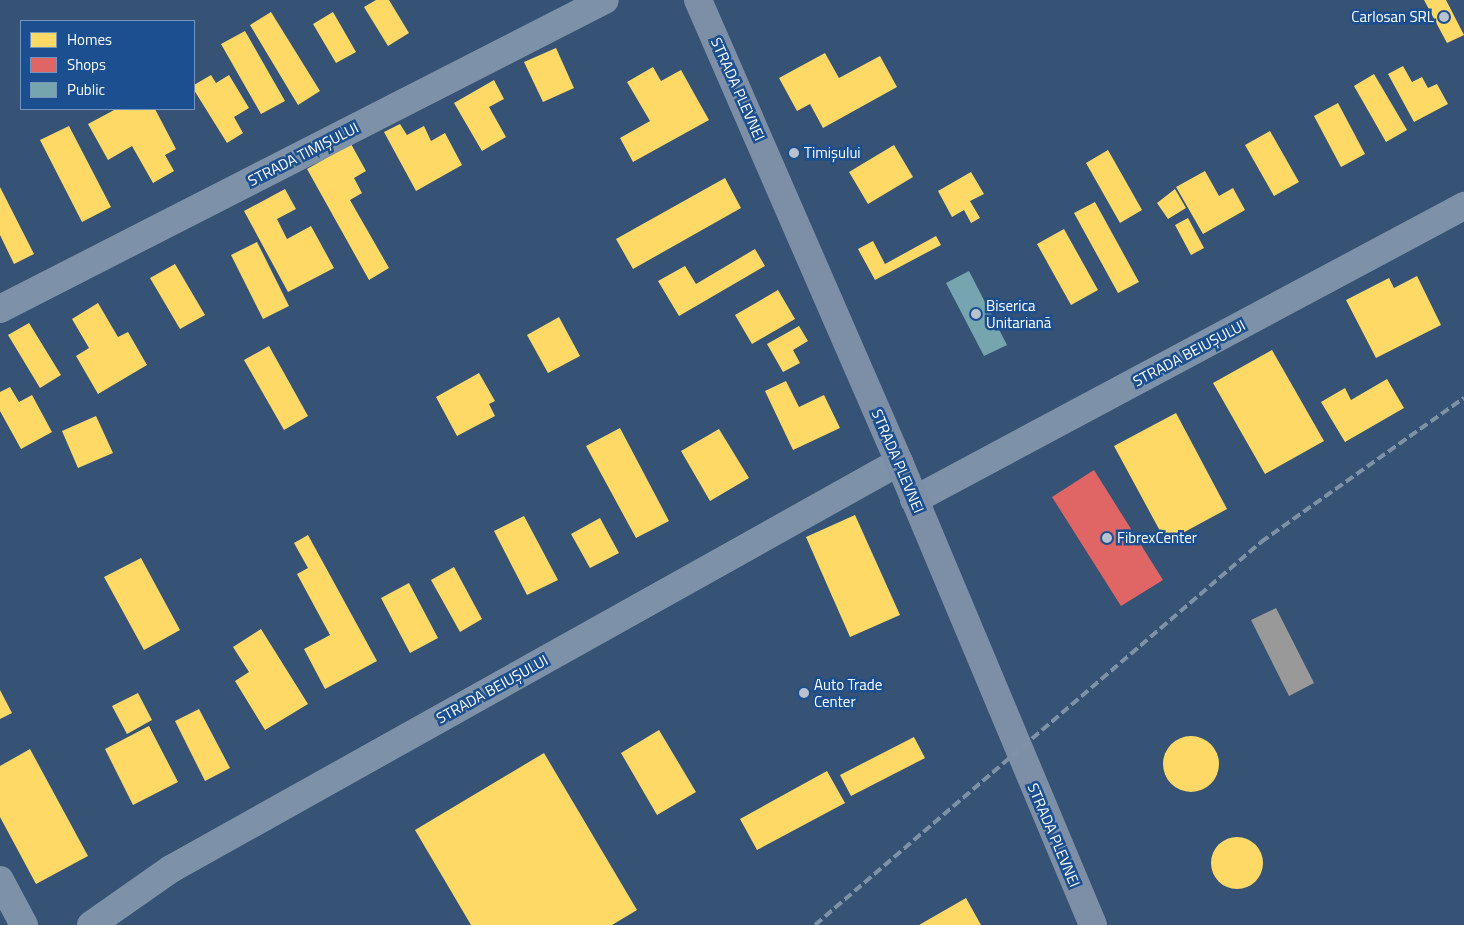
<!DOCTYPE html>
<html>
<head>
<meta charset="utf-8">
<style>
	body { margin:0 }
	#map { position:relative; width:1464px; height:925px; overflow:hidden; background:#365274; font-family:"Titillium Web",sans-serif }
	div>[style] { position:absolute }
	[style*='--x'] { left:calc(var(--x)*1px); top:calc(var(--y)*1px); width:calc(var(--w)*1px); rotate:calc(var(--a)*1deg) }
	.homes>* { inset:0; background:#ffd966 }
	.round { border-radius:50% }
	.shops>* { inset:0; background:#e06666 }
	.public>* { inset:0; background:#76a5af }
	.industry>* { inset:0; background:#999 }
	.minor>* { height:28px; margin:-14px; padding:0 14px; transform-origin:14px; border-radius:14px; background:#7d92a8 }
	.major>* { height:28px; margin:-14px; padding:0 14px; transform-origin:14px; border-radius:14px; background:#7d8ea7 }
	.rail>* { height:4px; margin-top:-2px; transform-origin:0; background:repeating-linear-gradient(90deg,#7e92a7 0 9px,transparent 0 13px) }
	.dots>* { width:14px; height:14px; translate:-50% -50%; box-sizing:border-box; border:2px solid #1b4f8f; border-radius:50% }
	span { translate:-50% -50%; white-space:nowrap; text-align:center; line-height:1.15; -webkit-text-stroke:5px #1b4f8f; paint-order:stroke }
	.poi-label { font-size:15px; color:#fff }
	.right { translate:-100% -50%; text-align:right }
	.left { translate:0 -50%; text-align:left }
	.street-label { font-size:15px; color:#fff }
	.legend { position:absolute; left:20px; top:20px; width:175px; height:90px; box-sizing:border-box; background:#1b4f8f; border:1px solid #7695bc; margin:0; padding:6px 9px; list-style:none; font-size:15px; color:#fff }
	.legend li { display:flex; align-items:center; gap:10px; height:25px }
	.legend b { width:25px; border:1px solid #7695bc }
</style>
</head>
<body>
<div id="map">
	<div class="homes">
		<div style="clip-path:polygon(376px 0,389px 0,409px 33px,388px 46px,364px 7px)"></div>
		<div style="clip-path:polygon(1424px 0,1446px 0,1464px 35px,1447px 43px)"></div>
		<div style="clip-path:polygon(271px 12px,320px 91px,298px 105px,250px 25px)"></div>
		<div style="clip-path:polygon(333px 12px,356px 52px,336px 63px,313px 24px)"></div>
		<div style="clip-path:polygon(245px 31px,285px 101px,261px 114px,221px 44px)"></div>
		<div style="clip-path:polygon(556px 48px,574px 88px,543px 102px,524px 62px)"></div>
		<div style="clip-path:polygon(825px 53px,839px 78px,880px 56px,897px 87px,823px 128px,810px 104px,797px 111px,779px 78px)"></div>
		<div style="clip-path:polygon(1403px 66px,1412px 82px,1422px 77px,1428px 88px,1437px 84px,1448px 104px,1414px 122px,1388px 74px)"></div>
		<div style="clip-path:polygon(653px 67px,661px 81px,681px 70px,709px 120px,633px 162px,620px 138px,650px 121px,627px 82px)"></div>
		<div style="clip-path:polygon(1374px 74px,1407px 130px,1386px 142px,1354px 86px)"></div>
		<div style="clip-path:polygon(211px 75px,216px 83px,229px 75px,249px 108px,234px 117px,243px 133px,227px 143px,194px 90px,194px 85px)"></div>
		<div style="clip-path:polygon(494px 80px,504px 99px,489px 107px,506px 137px,482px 151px,454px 103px)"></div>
		<div style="clip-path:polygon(1338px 103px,1365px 154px,1341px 167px,1314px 116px)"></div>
		<div style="clip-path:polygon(116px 109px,155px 109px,176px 149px,165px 155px,174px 171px,153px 183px,132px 146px,108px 160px,88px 124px)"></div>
		<div style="clip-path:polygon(400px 124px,407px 135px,424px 126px,431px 141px,445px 133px,462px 165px,416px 191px,384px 132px)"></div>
		<div style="clip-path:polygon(69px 126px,111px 207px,82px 222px,40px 140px)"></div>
		<div style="clip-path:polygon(1270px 131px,1299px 182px,1274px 196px,1245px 145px)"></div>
		<div style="clip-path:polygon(351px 144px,366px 171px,354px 178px,362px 193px,350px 200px,389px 268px,369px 280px,307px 169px)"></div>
		<div style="clip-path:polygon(894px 145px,913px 177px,868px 204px,849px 172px)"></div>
		<div style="clip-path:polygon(1108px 150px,1142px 210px,1120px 223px,1086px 163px)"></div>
		<div style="clip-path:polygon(1205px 171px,1219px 196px,1233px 188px,1245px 210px,1203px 234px,1176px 187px)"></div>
		<div style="clip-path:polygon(971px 172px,984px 194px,970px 201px,980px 218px,971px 223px,964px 210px,952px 217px,938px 191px)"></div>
		<div style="clip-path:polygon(725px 178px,741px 208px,633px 269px,616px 239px)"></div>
		<div style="clip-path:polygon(0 187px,34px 254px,14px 264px,0 235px)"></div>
		<div style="clip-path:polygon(285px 189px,296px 209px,277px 219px,287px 239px,311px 226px,334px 268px,288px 292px,244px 211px)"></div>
		<div style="clip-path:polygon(1175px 189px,1186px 208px,1168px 219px,1157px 203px)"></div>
		<div style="clip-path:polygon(1095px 202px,1139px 282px,1118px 293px,1074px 213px)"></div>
		<div style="clip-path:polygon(1188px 218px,1204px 248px,1191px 255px,1175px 225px)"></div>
		<div style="clip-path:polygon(1064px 229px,1098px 290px,1071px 305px,1037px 244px)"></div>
		<div style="clip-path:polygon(936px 236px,941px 245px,875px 280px,858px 249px,873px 241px,885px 264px)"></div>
		<div style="clip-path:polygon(257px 242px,289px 306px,263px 319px,231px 255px)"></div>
		<div style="clip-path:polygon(755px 249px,765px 266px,679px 316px,658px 281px,685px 266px,696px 284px)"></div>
		<div style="clip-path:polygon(175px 264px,205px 315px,180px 329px,150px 278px)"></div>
		<div style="clip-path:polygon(1417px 276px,1441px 325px,1376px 358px,1346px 300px,1389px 278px,1394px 288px)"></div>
		<div style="clip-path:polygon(778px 290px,795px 319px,752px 344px,735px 315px)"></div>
		<div style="clip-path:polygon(98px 303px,118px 337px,128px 332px,147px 365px,98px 394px,76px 356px,89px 348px,72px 319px)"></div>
		<div style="clip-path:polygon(559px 317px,580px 356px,548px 373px,527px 335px)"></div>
		<div style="clip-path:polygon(29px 323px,61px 375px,40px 388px,8px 335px)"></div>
		<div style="clip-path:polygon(799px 326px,808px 341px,793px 350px,800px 363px,783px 372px,767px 344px)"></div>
		<div style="clip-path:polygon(269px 346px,308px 416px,284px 430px,244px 360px)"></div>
		<div style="clip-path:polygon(1272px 350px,1324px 441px,1265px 474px,1213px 383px)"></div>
		<div style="clip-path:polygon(479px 373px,495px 401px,489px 404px,495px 416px,457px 436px,436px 397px)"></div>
		<div style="clip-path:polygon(1387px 379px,1404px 408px,1345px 442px,1321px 402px,1345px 388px,1351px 400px)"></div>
		<div style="clip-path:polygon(786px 381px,799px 407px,824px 395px,840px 428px,793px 450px,765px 391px)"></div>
		<div style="clip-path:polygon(10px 387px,19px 402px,32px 395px,52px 432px,21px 449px,0 411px,0 392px)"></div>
		<div style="clip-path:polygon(1176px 413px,1227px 509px,1166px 542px,1114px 446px)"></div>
		<div style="clip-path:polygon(96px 416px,113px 453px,78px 468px,62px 431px)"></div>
		<div style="clip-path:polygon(620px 428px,669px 521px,636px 538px,586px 446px)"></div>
		<div style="clip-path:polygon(719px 429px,749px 478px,710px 501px,681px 451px)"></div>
		<div style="clip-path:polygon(855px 515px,900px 615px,850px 637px,806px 537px)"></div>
		<div style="clip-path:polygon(524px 516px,558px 580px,527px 595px,494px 531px)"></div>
		<div style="clip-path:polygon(600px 518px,619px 553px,590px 568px,571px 534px)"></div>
		<div style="clip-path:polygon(308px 535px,377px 661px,325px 689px,304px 649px,330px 635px,297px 574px,308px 568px,294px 543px)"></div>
		<div style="clip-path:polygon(141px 558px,180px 630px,144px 650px,104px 577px)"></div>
		<div style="clip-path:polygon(454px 567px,482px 619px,460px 632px,431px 580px)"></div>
		<div style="clip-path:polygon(409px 583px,438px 638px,410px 653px,381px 598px)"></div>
		<div style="clip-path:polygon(261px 629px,308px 704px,265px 730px,235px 681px,249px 672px,233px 647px)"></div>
		<div style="clip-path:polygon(0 690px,12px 713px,0 719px)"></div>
		<div style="clip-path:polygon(138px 693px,152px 720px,127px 734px,112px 706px)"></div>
		<div style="clip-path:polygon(199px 709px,230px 768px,205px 781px,175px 721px)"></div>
		<div style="clip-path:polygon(149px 726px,178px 782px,133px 805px,105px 749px)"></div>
		<div style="clip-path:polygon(659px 730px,696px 792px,657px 815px,621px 753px)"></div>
		<div class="round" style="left:1163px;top:736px;width:56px;height:56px"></div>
		<div style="clip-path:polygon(914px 737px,925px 758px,851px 796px,840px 775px)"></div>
		<div style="clip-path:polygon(30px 749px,88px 856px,36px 884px,0 817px,0 766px)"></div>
		<div style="clip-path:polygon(544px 753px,637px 910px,612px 925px,471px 925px,415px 830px)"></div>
		<div style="clip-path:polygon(827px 771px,845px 803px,757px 850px,740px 819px)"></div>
		<div class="round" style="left:1211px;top:837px;width:52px;height:52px"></div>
		<div style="clip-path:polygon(966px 898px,981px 925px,919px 925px)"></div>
	</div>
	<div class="shops">
		<div style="clip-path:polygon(1094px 470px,1163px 580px,1121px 606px,1052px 497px)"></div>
	</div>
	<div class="public">
		<div style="clip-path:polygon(969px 271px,1007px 345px,984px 356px,946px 283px)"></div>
	</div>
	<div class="industry">
		<div style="clip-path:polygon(1276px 608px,1314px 683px,1289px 696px,1251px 620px)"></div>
	</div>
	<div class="minor">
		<div style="--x:0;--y:309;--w:679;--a:-27.06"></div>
		<div style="--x:914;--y:500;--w:624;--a:-28.13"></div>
		<div style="--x:0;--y:880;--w:51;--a:61.9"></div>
		<div style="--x:91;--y:925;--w:98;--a:-35"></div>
		<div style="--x:171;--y:869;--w:834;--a:-29.21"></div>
	</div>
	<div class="major">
		<div style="--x:698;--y:0;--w:504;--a:66.49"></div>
		<div style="--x:899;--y:462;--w:502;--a:67.27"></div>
	</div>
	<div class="rail">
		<div style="--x:815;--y:925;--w:588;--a:-40.65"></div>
		<div style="--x:1261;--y:542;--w:249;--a:-35.4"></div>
	</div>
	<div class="dots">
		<div style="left:1444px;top:17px;background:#b9c2ce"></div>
		<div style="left:794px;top:153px;background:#b9c2ce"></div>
		<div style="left:976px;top:314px;background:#b9c2ce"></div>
		<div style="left:1107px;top:538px;background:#b9c2ce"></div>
		<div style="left:804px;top:693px;background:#b9c2ce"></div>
	</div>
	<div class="poi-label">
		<span class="right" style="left:1434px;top:17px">Carlosan SRL</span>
		<span class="left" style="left:804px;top:153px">Timișului</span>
		<span class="left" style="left:986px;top:314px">Biserica<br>Unitariană</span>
		<span class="left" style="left:1117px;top:538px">FibrexCenter</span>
		<span class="left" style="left:814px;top:693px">Auto Trade<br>Center</span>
	</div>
	<div class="street-label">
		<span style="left:738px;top:89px;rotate:66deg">STRADA PLEVNEI</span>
		<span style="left:303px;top:154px;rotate:-27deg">STRADA TIMIȘULUI</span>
		<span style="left:1189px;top:353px;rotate:-28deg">STRADA BEIUȘULUI</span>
		<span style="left:898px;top:461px;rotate:67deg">STRADA PLEVNEI</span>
		<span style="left:492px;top:689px;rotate:-29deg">STRADA BEIUȘULUI</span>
		<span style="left:1054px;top:835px;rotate:67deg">STRADA PLEVNEI</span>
	</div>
	<ul class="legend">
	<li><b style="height:14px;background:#ffd966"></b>Homes</li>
	<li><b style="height:14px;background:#e06666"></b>Shops</li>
	<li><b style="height:14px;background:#76a5af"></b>Public</li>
	</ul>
</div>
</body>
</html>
